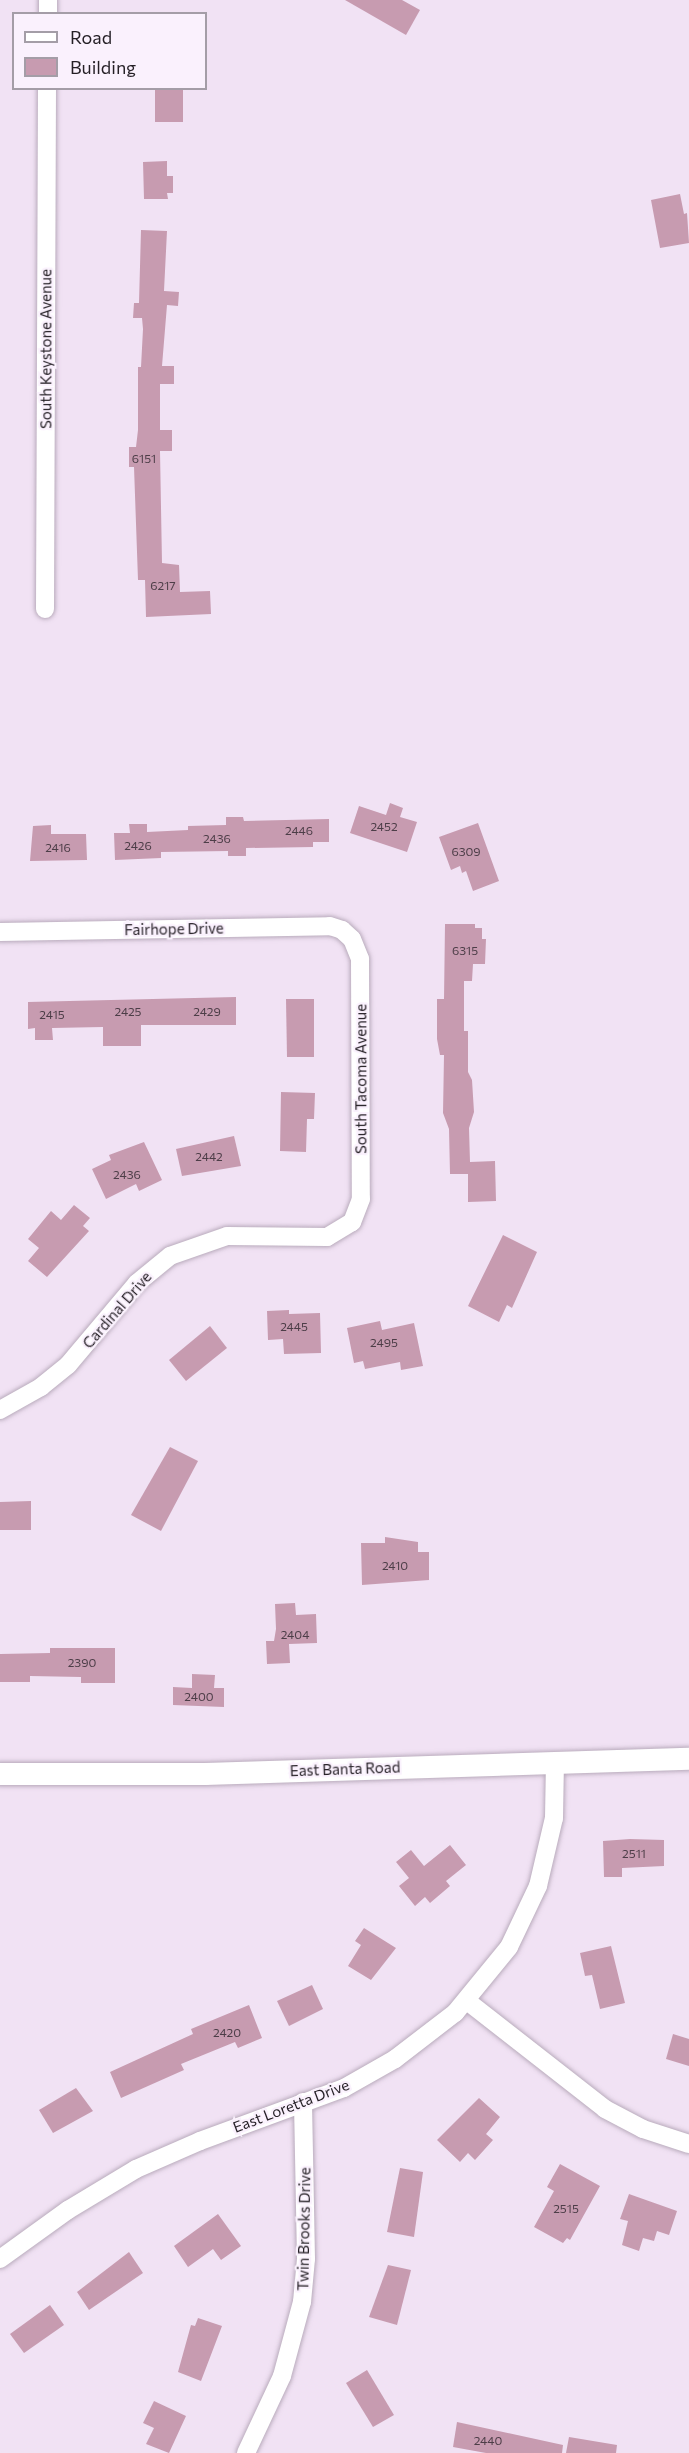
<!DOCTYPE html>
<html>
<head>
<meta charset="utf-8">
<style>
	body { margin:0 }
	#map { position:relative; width:689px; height:2453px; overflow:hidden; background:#f1e2f4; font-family:Commissioner,sans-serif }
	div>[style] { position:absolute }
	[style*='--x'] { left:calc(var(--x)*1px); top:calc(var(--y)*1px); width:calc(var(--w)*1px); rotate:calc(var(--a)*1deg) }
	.building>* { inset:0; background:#c79bb0 }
	.roads { filter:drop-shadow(0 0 2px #b9abbc) drop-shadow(0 0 2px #b9abbc) }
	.minor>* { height:18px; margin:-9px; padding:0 9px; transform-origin:9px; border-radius:9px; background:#fff }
	.tertiary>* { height:22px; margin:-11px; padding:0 11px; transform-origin:11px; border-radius:11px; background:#fff }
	span { translate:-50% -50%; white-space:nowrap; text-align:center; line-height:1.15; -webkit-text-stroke:4.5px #faf1fd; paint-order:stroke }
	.number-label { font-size:12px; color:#4d3e48 }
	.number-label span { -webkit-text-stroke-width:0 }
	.street-label { font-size:15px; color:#241f25 }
	.legend { position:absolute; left:12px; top:12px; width:195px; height:78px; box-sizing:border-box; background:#faf1fd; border:2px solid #a49da7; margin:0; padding:8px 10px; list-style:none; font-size:18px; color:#241f25 }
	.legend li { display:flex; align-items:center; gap:12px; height:30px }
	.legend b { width:30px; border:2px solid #a49da7 }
</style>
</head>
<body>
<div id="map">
	<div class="building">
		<div style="clip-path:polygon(345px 0,402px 0,420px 10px,406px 35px)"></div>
		<div style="clip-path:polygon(155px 88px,183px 88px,183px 122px,155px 122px)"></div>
		<div style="clip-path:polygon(167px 161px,167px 176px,173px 176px,173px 193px,167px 193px,168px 199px,144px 199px,143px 162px)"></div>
		<div style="clip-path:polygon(680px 194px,684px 214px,687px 213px,689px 243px,660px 248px,651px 200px)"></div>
		<div style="clip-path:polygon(141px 230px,167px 231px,164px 291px,179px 292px,178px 306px,167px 305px,162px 366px,174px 366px,174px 384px,160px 384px,160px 430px,172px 430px,172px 451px,160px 451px,162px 563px,179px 565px,180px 592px,210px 591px,211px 614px,146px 617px,145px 580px,138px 580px,134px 467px,129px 467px,129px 447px,136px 447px,138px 430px,138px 367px,141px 367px,143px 329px,142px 318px,133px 318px,134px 303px,139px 303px)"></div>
		<div style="clip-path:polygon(390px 803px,403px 808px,400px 817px,417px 822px,407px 852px,350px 833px,359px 806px,386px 815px)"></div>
		<div style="clip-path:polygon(226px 817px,243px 817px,244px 821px,329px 819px,329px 842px,313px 842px,313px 847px,246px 848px,246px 856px,228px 856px,228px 851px,161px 852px,161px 858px,115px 860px,114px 833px,130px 833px,129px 824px,147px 824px,147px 832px,188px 830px,188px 826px,226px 825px)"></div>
		<div style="clip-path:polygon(478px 823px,499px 881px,473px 891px,466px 871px,462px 873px,460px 866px,451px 870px,439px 837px)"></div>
		<div style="clip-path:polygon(51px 825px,51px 834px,86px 834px,87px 860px,30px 861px,33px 826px)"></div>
		<div style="clip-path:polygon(445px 924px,475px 924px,475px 928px,482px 928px,482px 939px,486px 939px,485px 964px,473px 964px,472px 981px,464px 981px,464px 1031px,468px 1031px,468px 1072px,472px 1080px,474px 1112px,469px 1128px,470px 1162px,495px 1161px,496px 1201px,468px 1202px,468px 1174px,450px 1174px,449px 1129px,443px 1113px,444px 1055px,440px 1055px,437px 1039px,437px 999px,444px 999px)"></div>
		<div style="clip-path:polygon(236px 997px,236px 1025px,141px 1025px,141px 1046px,103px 1046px,103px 1027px,52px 1028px,53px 1040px,35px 1040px,35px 1028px,28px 1029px,28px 1002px)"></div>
		<div style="clip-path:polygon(286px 999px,314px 999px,314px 1057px,287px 1057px)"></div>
		<div style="clip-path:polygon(281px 1092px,315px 1093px,314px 1119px,307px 1119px,306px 1152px,280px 1151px)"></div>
		<div style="clip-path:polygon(234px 1136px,241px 1166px,182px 1176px,176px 1149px)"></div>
		<div style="clip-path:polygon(144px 1142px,162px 1180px,139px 1191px,136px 1184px,106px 1199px,92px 1169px,111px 1160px,109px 1155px)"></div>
		<div style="clip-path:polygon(74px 1205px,90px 1218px,83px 1226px,89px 1231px,47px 1277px,28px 1261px,39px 1248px,28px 1239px,51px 1211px,61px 1220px)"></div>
		<div style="clip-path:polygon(503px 1235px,537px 1252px,512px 1308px,507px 1305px,499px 1322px,468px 1306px)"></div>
		<div style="clip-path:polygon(289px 1310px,289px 1314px,320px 1313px,321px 1353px,284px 1354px,283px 1339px,268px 1340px,267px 1311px)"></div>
		<div style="clip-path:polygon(380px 1321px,382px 1330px,414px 1323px,423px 1366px,401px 1370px,400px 1362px,365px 1369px,363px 1361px,354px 1363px,347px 1328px)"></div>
		<div style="clip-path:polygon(210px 1326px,227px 1348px,186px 1381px,169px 1360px)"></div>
		<div style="clip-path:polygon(170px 1447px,198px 1461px,161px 1531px,131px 1515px)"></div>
		<div style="clip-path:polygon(31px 1501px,31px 1530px,0 1530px,0 1502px)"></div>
		<div style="clip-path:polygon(385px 1537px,418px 1542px,418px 1552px,429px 1552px,429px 1580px,362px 1585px,361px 1543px,385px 1543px)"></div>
		<div style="clip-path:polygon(295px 1603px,296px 1615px,316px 1614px,317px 1643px,289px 1644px,290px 1663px,267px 1664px,266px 1641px,274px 1641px,276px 1629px,275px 1604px)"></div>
		<div style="clip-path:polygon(50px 1648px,115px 1648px,115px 1683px,81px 1683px,81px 1677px,30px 1676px,30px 1682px,0 1682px,0 1654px,50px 1653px)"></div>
		<div style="clip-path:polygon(192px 1674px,215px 1675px,214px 1688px,224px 1688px,224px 1707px,173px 1705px,173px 1687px,192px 1688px)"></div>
		<div style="clip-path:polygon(630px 1839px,664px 1840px,664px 1866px,622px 1868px,622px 1877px,604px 1877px,603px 1841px)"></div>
		<div style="clip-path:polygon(450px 1845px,466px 1865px,446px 1881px,450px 1886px,430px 1903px,425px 1897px,415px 1906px,399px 1886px,409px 1878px,396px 1862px,411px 1850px,424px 1866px)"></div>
		<div style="clip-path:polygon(364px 1928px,396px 1948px,371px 1980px,348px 1966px,361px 1945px,355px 1941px)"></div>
		<div style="clip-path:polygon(611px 1946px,625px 2003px,600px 2009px,592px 1975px,585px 1976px,580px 1953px)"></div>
		<div style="clip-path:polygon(312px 1985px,323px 2009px,289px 2026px,277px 2001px)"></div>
		<div style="clip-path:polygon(249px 2005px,262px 2038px,238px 2048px,235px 2042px,181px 2064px,184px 2070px,121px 2098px,110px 2072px,193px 2034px,191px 2029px)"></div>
		<div style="clip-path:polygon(673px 2034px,689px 2039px,689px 2066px,666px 2059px)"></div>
		<div style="clip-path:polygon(76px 2088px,93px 2111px,53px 2133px,39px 2110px)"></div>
		<div style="clip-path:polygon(479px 2098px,500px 2117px,486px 2134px,493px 2140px,475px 2160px,468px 2153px,460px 2162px,437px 2140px)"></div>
		<div style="clip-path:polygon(560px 2164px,600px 2186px,570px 2240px,567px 2238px,563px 2243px,534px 2227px,554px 2191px,547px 2187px)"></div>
		<div style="clip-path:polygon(400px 2168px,423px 2172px,414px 2237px,387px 2232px)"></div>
		<div style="clip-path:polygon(629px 2194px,677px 2211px,669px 2235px,657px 2231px,654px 2241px,643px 2238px,639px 2251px,622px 2245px,628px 2221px,620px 2219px)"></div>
		<div style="clip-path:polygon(218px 2214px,241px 2246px,221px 2260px,213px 2249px,188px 2267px,174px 2246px)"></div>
		<div style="clip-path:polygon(129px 2252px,143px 2273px,89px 2310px,77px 2292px)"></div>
		<div style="clip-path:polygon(388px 2265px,411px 2270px,397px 2325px,369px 2317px)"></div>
		<div style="clip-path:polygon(50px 2305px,64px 2325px,24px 2353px,10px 2334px)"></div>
		<div style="clip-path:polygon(198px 2318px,222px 2326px,201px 2381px,178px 2372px,191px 2325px,195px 2326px)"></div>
		<div style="clip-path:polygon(367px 2370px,394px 2415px,373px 2427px,346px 2383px)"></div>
		<div style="clip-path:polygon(154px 2401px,186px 2416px,169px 2453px,146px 2444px,154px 2428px,143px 2423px)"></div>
		<div style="clip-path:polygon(457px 2422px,563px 2445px,562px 2453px,486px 2453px,453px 2447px)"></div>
		<div style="clip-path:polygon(569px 2437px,617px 2445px,616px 2453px,566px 2453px)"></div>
	</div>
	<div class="roads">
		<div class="minor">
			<div style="--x:48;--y:14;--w:14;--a:-90"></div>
			<div style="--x:45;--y:609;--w:521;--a:-89.78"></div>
			<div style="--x:0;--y:932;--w:330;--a:-1"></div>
			<div style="--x:330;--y:926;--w:13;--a:18"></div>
			<div style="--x:342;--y:930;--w:13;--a:42"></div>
			<div style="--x:352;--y:939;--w:22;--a:68"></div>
			<div style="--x:360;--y:959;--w:240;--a:89.8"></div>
			<div style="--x:361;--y:1199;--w:25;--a:111"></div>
			<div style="--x:352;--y:1222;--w:29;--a:149"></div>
			<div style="--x:327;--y:1237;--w:100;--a:-179.4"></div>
			<div style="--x:227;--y:1236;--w:60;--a:160.7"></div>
			<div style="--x:170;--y:1256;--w:43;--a:140.7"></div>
			<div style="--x:137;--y:1283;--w:107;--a:130.1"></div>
			<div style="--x:68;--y:1365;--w:35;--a:141"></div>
			<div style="--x:41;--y:1387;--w:47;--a:150.7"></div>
			<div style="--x:467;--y:2001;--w:175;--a:38"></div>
			<div style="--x:605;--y:2109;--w:43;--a:27.8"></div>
			<div style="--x:643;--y:2129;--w:48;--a:18.1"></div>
			<div style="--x:0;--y:2259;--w:84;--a:-35.8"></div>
			<div style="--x:68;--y:2210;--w:79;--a:-31.1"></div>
			<div style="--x:136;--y:2169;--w:70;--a:-23.6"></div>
			<div style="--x:200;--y:2141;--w:153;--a:-20.2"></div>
			<div style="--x:344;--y:2088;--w:59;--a:-29.6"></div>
			<div style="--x:395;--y:2059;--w:76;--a:-37.5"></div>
			<div style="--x:455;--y:2013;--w:85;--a:-50.7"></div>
			<div style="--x:509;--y:1947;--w:68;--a:-64.6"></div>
			<div style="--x:538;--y:1886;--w:70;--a:-76.8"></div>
			<div style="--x:554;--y:1818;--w:56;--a:-89"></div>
			<div style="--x:246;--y:2453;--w:85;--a:-64.9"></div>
			<div style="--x:282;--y:2376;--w:77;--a:-74.9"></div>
			<div style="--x:302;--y:2302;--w:43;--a:-84.7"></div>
			<div style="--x:306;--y:2259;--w:157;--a:-91.1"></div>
		</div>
		<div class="tertiary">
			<div style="--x:0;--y:1774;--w:205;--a:0"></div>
			<div style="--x:205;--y:1774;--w:484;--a:-1.8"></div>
		</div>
	</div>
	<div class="number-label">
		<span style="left:144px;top:459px">6151</span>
		<span style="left:163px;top:586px">6217</span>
		<span style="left:384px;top:827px">2452</span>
		<span style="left:299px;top:831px">2446</span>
		<span style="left:217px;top:839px">2436</span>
		<span style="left:138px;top:846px">2426</span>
		<span style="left:58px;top:848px">2416</span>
		<span style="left:466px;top:852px">6309</span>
		<span style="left:465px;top:951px">6315</span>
		<span style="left:128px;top:1012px">2425</span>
		<span style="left:207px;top:1012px">2429</span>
		<span style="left:52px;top:1015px">2415</span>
		<span style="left:209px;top:1157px">2442</span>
		<span style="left:127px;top:1175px">2436</span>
		<span style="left:294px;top:1327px">2445</span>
		<span style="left:384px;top:1343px">2495</span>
		<span style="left:395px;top:1566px">2410</span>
		<span style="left:295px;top:1635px">2404</span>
		<span style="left:82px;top:1663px">2390</span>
		<span style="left:199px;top:1697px">2400</span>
		<span style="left:634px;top:1854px">2511</span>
		<span style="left:227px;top:2033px">2420</span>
		<span style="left:566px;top:2209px">2515</span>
		<span style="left:488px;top:2441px">2440</span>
	</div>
	<div class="street-label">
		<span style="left:46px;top:349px;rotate:-90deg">South Keystone Avenue</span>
		<span style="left:174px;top:929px;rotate:-1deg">Fairhope Drive</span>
		<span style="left:361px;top:1079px;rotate:-90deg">South Tacoma Avenue</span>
		<span style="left:117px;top:1310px;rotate:-49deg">Cardinal Drive</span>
		<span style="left:345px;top:1769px;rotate:-2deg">East Banta Road</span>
		<span style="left:291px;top:2106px;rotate:-21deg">East Loretta Drive</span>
		<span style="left:304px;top:2229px;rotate:-89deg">Twin Brooks Drive</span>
	</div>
	<ul class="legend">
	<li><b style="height:8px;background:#fff"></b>Road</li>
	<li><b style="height:16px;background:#c79bb0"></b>Building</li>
	</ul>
</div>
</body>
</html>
